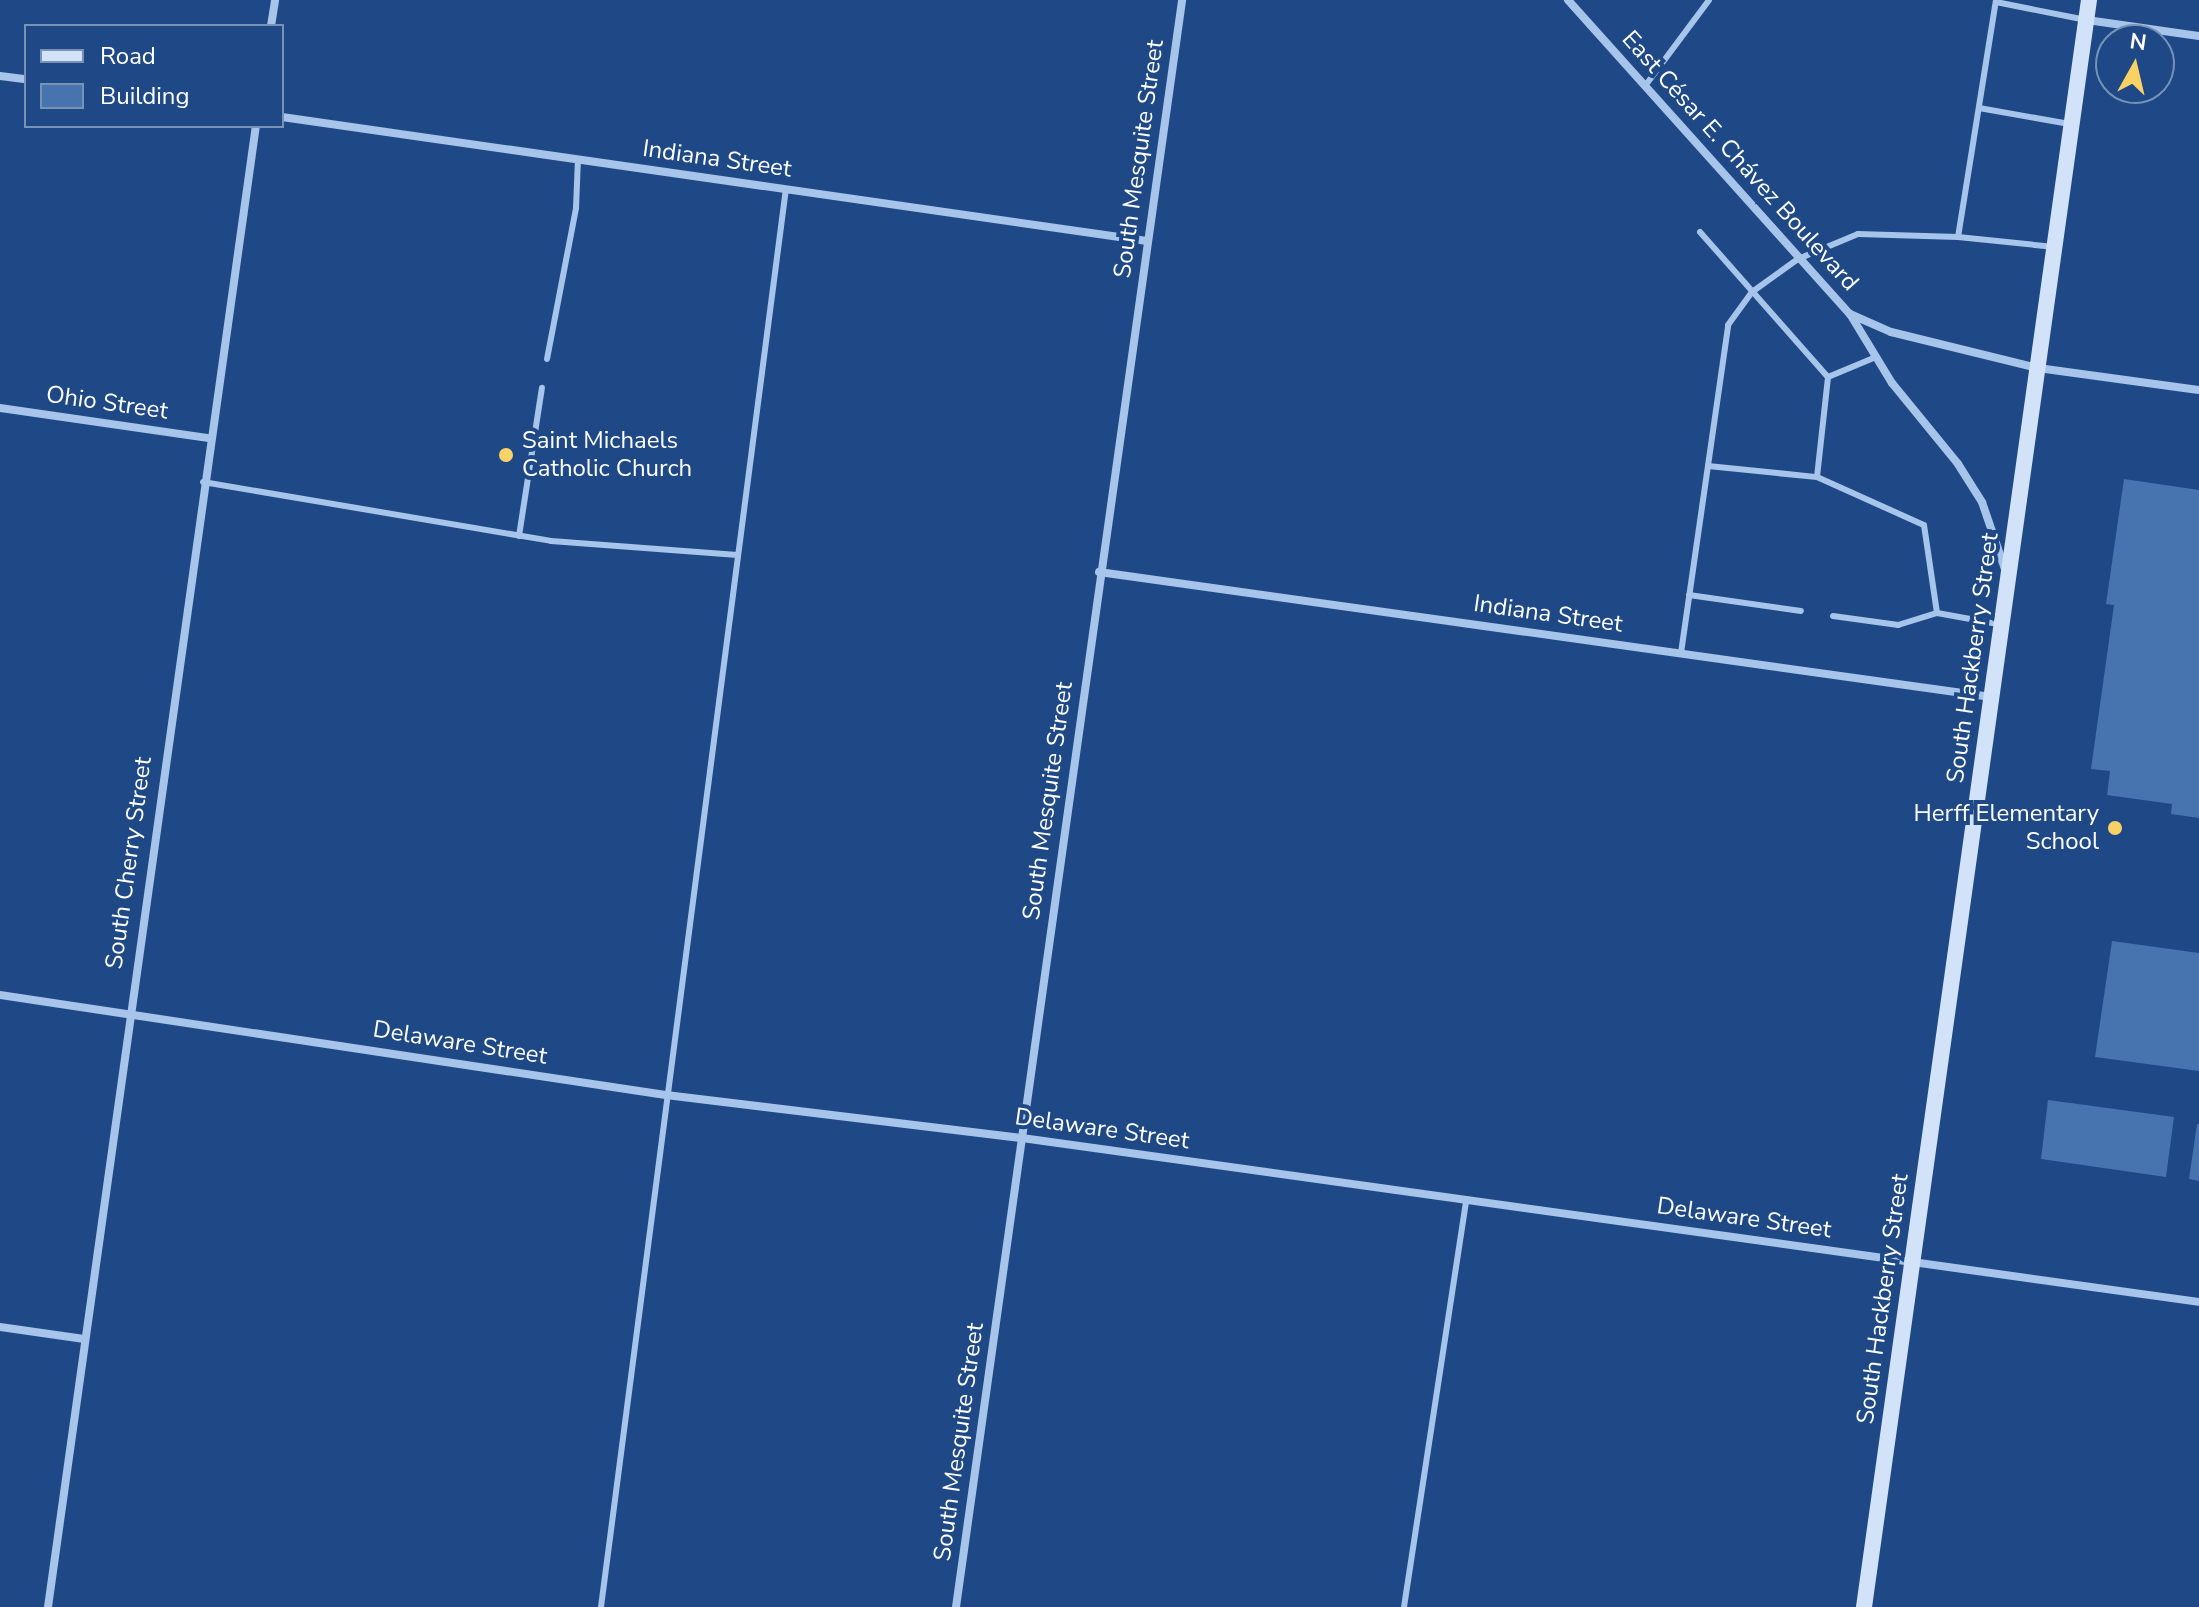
<!DOCTYPE html>
<html>
<head>
<meta charset="utf-8">
<style>
	body { margin:0 }
	#map { position:relative; width:2199px; height:1607px; overflow:hidden; background:#1e4986; font-family:"Nunito Sans",sans-serif }
	div>[style] { position:absolute }
	[style*='--x'] { left:calc(var(--x)*1px); top:calc(var(--y)*1px); width:calc(var(--w)*1px); rotate:calc(var(--a)*1deg) }
	.building>* { inset:0; background:#4773af }
	.service>* { height:6px; margin:-3px; padding:0 3px; transform-origin:3px; border-radius:3px; background:#a7c4ea }
	.minor>* { height:8px; margin:-4px; padding:0 4px; transform-origin:4px; border-radius:4px; background:#a7c4ea }
	.secondary>* { height:16px; margin:-8px; padding:0 8px; transform-origin:8px; border-radius:8px; background:#d2e2f8 }
	.dots>* { width:22px; height:22px; translate:-50% -50%; box-sizing:border-box; border:4px solid #1e4986; border-radius:50% }
	span { translate:-50% -50%; white-space:nowrap; text-align:center; line-height:1.15; -webkit-text-stroke:8px #1e4986; paint-order:stroke }
	.street-label { font-size:24px; color:#fff }
	.poi-label { font-size:24px; color:#fff }
	.left { translate:0 -50%; text-align:left }
	.right { translate:-100% -50%; text-align:right }
	.legend { position:absolute; left:24px; top:24px; width:260px; height:104px; box-sizing:border-box; background:#1e4986; border:2px solid #7892b6; margin:0; padding:10px 14px; list-style:none; font-size:24px; color:#fff }
	.legend li { display:flex; align-items:center; gap:16px; height:40px }
	.legend b { width:40px; border:2px solid #7892b6 }
	.north { position:absolute; left:2095px; top:24px; width:80px; height:80px; box-sizing:border-box; background:#1e4986; border:2px solid #7892b6; border-radius:50%; rotate:8deg; font-size:22px; font-weight:700; line-height:32px; text-align:center; color:#fff }
	.north::after { content:''; display:block; margin:auto; width:28px; height:36px; background:#f9d266; clip-path:polygon(50% 0,100% 100%,50% 72%,0 100%) }
</style>
</head>
<body>
<div id="map">
	<div class="building">
		<div style="clip-path:polygon(2124px 479px,2199px 490px,2199px 818px,2171px 814px,2172px 804px,2107px 795px,2110px 771px,2091px 769px,2114px 605px,2106px 604px)"></div>
		<div style="clip-path:polygon(2112px 941px,2199px 953px,2199px 1071px,2095px 1057px)"></div>
		<div style="clip-path:polygon(2048px 1100px,2174px 1117px,2166px 1177px,2041px 1159px)"></div>
		<div style="clip-path:polygon(2197px 1124px,2199px 1124px,2199px 1181px,2189px 1179px)"></div>
	</div>
	<div class="service">
		<div style="--x:1996;--y:0;--w:240;--a:99.1"></div>
		<div style="--x:1958;--y:237;--w:97;--a:5.9"></div>
		<div style="--x:1996;--y:2;--w:92;--a:11.3"></div>
		<div style="--x:1645;--y:86;--w:107;--a:-53.3"></div>
		<div style="--x:1979;--y:108;--w:92;--a:10"></div>
		<div style="--x:1700;--y:232;--w:193;--a:48.6"></div>
		<div style="--x:547;--y:359;--w:154;--a:-79.1"></div>
		<div style="--x:576;--y:208;--w:49;--a:-87.7"></div>
		<div style="--x:1708;--y:466;--w:110;--a:5.8"></div>
		<div style="--x:1817;--y:477;--w:101;--a:-83.7"></div>
		<div style="--x:1828;--y:377;--w:52;--a:-22.6"></div>
		<div style="--x:1817;--y:477;--w:117;--a:24.2"></div>
		<div style="--x:1924;--y:525;--w:89;--a:81.6"></div>
		<div style="--x:1937;--y:613;--w:62;--a:10.2"></div>
		<div style="--x:203;--y:482;--w:353;--a:9.6"></div>
		<div style="--x:551;--y:541;--w:187;--a:4.3"></div>
		<div style="--x:519;--y:536;--w:150;--a:-81.2"></div>
		<div style="--x:1689;--y:595;--w:113;--a:8.1"></div>
		<div style="--x:1833;--y:616;--w:66;--a:7.9"></div>
		<div style="--x:1898;--y:625;--w:41;--a:-17.1"></div>
		<div style="--x:1681;--y:653;--w:331;--a:-81.8"></div>
		<div style="--x:1728;--y:325;--w:41;--a:-54"></div>
		<div style="--x:1752;--y:292;--w:57;--a:-35.7"></div>
		<div style="--x:1798;--y:259;--w:65;--a:-22.6"></div>
		<div style="--x:1858;--y:234;--w:100;--a:1.7"></div>
		<div style="--x:601;--y:1607;--w:1430;--a:-82.57"></div>
		<div style="--x:1404;--y:1607;--w:412;--a:-81.3"></div>
	</div>
	<div class="minor">
		<div style="--x:1568;--y:0;--w:422;--a:48.1"></div>
		<div style="--x:1850;--y:314;--w:81;--a:58.7"></div>
		<div style="--x:1892;--y:383;--w:104;--a:50.8"></div>
		<div style="--x:1958;--y:464;--w:45;--a:57.7"></div>
		<div style="--x:1982;--y:502;--w:71;--a:71.1"></div>
		<div style="--x:2087;--y:20;--w:113;--a:8.1"></div>
		<div style="--x:271;--y:26;--w:26;--a:-81"></div>
		<div style="--x:0;--y:76;--w:26;--a:7"></div>
		<div style="--x:282;--y:117;--w:874;--a:8.16"></div>
		<div style="--x:1850;--y:314;--w:45;--a:23.7"></div>
		<div style="--x:1891;--y:332;--w:151;--a:13.8"></div>
		<div style="--x:2038;--y:368;--w:162;--a:7.8"></div>
		<div style="--x:0;--y:408;--w:211;--a:8.2"></div>
		<div style="--x:1099;--y:572;--w:901;--a:7.98"></div>
		<div style="--x:0;--y:995;--w:673;--a:8.54"></div>
		<div style="--x:666;--y:1095;--w:359;--a:6.9"></div>
		<div style="--x:1022;--y:1138;--w:1188;--a:7.93"></div>
		<div style="--x:0;--y:1327;--w:85;--a:8.1"></div>
		<div style="--x:48;--y:1607;--w:1496;--a:-82.01"></div>
		<div style="--x:956;--y:1607;--w:1623;--a:-81.99"></div>
	</div>
	<div class="secondary">
		<div style="--x:1864;--y:1607;--w:1623;--a:-82.03"></div>
	</div>
	<div class="dots">
		<div style="left:506px;top:455px;background:#f9d266"></div>
		<div style="left:2115px;top:828px;background:#f9d266"></div>
	</div>
	<div class="street-label">
		<span style="left:717px;top:159px;rotate:8deg">Indiana Street</span>
		<span style="left:1139px;top:159px;rotate:-82deg">South Mesquite Street</span>
		<span style="left:1740px;top:161px;rotate:48deg">East César E. Chávez Boulevard</span>
		<span style="left:107px;top:403px;rotate:8deg">Ohio Street</span>
		<span style="left:1548px;top:614px;rotate:8deg">Indiana Street</span>
		<span style="left:1973px;top:658px;rotate:-82deg">South Hackberry Street</span>
		<span style="left:1048px;top:801px;rotate:-82deg">South Mesquite Street</span>
		<span style="left:129px;top:863px;rotate:-82deg">South Cherry Street</span>
		<span style="left:460px;top:1043px;rotate:9deg">Delaware Street</span>
		<span style="left:1102px;top:1129px;rotate:8deg">Delaware Street</span>
		<span style="left:1744px;top:1218px;rotate:8deg">Delaware Street</span>
		<span style="left:1883px;top:1299px;rotate:-82deg">South Hackberry Street</span>
		<span style="left:959px;top:1442px;rotate:-82deg">South Mesquite Street</span>
	</div>
	<div class="poi-label">
		<span class="left" style="left:522px;top:455px">Saint Michaels<br>Catholic Church</span>
		<span class="right" style="left:2099px;top:828px">Herff Elementary<br>School</span>
	</div>
	<ul class="legend">
	<li><b style="height:10px;background:#d2e2f8"></b>Road</li>
	<li><b style="height:22px;background:#4773af"></b>Building</li>
	</ul>
	<div class="north">N</div>
</div>
</body>
</html>
